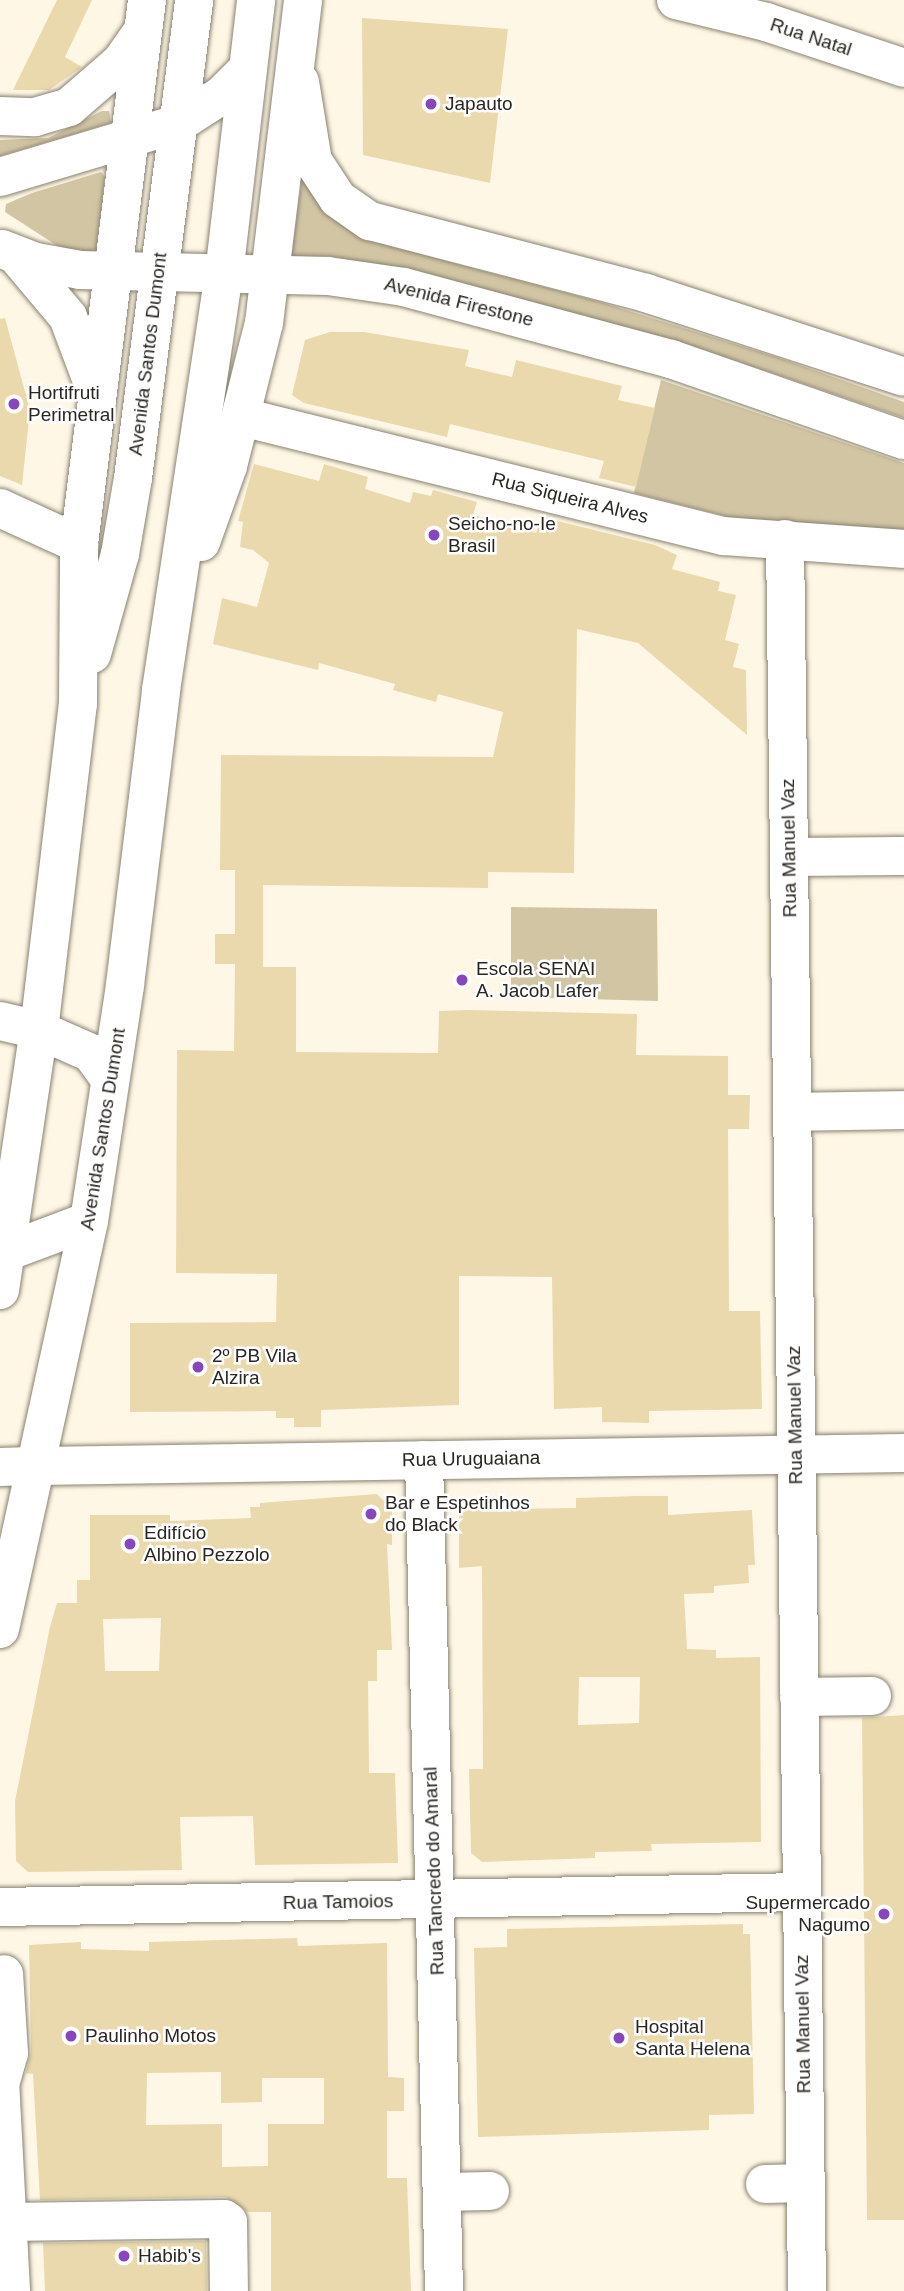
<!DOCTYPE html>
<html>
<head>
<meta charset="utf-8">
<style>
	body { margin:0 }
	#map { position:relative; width:904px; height:2291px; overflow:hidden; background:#fef7e5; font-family:Arial,sans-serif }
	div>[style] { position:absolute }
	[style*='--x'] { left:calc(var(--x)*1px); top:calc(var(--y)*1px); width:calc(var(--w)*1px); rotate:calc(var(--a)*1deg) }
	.green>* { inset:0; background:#d2c5a4 }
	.building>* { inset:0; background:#e9d9ad }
	.roads { filter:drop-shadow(0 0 2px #888271) drop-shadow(0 0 2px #888271) }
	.minor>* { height:38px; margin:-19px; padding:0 19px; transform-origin:19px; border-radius:19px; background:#fff }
	.major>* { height:38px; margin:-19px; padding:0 19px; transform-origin:19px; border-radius:19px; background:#fff }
	.highway>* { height:38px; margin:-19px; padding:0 19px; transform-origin:19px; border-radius:19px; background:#fff }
	.dots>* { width:19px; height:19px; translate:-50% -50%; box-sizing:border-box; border:4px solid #fff; border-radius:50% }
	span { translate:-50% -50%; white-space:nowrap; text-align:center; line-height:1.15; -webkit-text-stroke:5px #fff; paint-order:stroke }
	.street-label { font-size:19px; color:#2a2721 }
	.poi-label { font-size:19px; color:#2a2721 }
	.left { translate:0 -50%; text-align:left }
	.right { translate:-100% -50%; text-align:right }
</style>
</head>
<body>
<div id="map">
	<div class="green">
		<div style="clip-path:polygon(102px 111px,109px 111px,111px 123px,0 156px,0 140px,48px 138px)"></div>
		<div style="clip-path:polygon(101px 172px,105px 177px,96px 252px,76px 252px,56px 245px,5px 212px,6px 204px,32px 193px)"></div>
		<div style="clip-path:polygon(302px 179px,360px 236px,375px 242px,597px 301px,779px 358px,904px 402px,904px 418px,680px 342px,429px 277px,328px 256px,291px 258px)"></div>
		<div style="clip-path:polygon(661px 380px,904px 463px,904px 534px,729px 517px,634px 493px)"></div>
		<div style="clip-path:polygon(511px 907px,657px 909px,658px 1001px,511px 997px)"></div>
	</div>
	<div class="building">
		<div style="clip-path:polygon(57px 0,92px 0,65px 57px,82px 67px,49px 90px,13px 90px)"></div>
		<div style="clip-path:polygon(362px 18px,508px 29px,490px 183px,363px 155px)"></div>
		<div style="clip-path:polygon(5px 318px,30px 410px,22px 485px,0 476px,0 319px)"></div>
		<div style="clip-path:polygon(330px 332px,364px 332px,469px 350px,465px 366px,512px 377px,516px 360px,622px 386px,618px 400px,655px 408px,636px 487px,599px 478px,604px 461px,450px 424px,447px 437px,304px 403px,292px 395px,305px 340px)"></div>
		<div style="clip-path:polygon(254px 464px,319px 481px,324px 464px,368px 477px,365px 489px,410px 503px,413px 492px,431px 496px,433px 490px,477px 502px,473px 515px,536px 533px,541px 517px,655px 545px,677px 555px,672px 569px,720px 582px,718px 591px,736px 595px,725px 640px,739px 644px,733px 667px,746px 670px,747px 735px,638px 643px,577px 629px,574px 873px,488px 872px,488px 888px,263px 885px,263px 967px,296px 967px,296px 1052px,438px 1053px,439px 1011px,469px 1010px,637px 1014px,636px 1055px,728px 1056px,728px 1095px,750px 1095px,749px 1129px,728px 1129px,729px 1311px,760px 1311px,762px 1409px,649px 1411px,649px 1423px,602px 1422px,602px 1407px,554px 1409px,552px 1277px,459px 1276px,459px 1405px,321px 1410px,321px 1427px,294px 1427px,294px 1418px,276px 1418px,276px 1411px,130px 1412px,130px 1323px,276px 1322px,277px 1274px,176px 1273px,177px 1050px,234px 1051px,235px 964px,215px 964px,215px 934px,235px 934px,235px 870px,220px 870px,221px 755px,493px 757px,503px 712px,438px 694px,436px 702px,393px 690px,395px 684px,319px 663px,318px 670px,213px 644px,222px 598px,257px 607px,269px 563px,253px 550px,240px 547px,243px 522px,238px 521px)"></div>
		<div style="clip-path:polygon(evenodd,377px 1494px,392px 1509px,392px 1545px,387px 1544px,392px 1650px,377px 1650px,377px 1681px,368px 1681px,369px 1773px,395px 1773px,398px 1863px,255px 1865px,253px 1816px,180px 1817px,182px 1870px,28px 1872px,16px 1861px,15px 1801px,50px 1627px,57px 1603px,77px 1603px,77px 1580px,90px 1580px,90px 1515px,170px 1515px,170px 1521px,251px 1518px,250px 1507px,260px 1507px,260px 1503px,377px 1494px,161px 1618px,159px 1671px,105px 1671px,103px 1619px,161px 1618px)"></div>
		<div style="clip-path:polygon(evenodd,637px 1496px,668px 1496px,668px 1515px,752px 1510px,755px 1565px,748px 1565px,749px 1583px,714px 1586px,714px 1593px,684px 1594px,687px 1649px,716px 1650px,716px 1658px,760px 1657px,761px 1842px,651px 1844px,652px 1851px,595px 1852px,595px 1858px,482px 1862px,471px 1853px,469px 1769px,483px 1769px,482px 1566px,459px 1568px,459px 1500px,509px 1497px,502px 1509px,576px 1508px,576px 1498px,637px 1496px,579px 1677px,640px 1677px,639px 1723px,578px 1725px,579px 1677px)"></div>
		<div style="clip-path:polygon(904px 1715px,904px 2220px,867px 2220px,862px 1718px)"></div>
		<div style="clip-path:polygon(743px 1924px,743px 1934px,750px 1934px,754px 2114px,709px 2115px,709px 2130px,478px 2137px,474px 1948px,507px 1947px,507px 1929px)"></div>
		<div style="clip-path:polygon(evenodd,297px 1938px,298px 1946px,387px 1943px,388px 2077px,404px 2078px,404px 2111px,387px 2111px,387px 2178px,407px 2178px,411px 2291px,271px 2291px,271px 2212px,248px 2212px,225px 2197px,40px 2200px,33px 2074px,26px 2073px,31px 2052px,29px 1945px,81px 1942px,81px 1949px,149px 1951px,149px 1942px,297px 1938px,221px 2072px,221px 2103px,262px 2102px,262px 2078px,324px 2078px,324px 2124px,268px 2124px,268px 2166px,222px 2167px,222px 2124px,146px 2125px,147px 2073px,221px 2072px)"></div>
		<div style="clip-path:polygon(206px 2241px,207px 2291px,45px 2291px,43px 2243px)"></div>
	</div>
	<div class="roads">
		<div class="minor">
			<div style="--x:676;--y:0;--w:93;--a:13.7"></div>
			<div style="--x:766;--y:22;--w:145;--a:18.4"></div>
			<div style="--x:242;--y:417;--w:496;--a:13.9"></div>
			<div style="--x:723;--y:536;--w:181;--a:4.1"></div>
			<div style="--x:0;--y:508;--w:87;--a:24.5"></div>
			<div style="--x:785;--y:539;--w:1752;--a:89.28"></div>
			<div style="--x:789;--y:857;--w:115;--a:-0.5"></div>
			<div style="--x:792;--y:1112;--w:112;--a:-1"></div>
			<div style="--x:424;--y:1460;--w:831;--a:88.62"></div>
			<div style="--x:799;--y:1697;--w:73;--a:-0.8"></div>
			<div style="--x:0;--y:1907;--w:801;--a:-1.07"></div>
			<div style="--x:0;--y:2080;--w:211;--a:87"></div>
			<div style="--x:1;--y:2081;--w:29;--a:-74"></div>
			<div style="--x:9;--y:2053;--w:79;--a:-93.6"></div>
			<div style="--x:765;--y:2184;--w:41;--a:-1.4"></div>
			<div style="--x:443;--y:2192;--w:47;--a:-1.2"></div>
			<div style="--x:7;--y:2222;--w:217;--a:-0.8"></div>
			<div style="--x:224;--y:2219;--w:5;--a:37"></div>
			<div style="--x:228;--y:2222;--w:69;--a:89.2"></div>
		</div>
		<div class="major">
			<div style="--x:300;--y:82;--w:80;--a:80.7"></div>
			<div style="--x:313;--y:161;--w:45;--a:56.7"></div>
			<div style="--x:338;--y:199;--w:39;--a:35"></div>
			<div style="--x:370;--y:221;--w:285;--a:14.6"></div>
			<div style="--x:646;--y:293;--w:271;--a:18"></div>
			<div style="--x:0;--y:116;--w:35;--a:2"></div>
			<div style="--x:35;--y:117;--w:35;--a:-16"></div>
			<div style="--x:69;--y:107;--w:69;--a:-40.9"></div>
			<div style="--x:121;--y:62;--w:38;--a:-55"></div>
			<div style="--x:2;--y:249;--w:36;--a:21"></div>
			<div style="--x:36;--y:262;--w:45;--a:10.3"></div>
			<div style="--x:80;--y:270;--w:248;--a:1.4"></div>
			<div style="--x:328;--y:276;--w:77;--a:8.2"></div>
			<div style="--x:404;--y:287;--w:277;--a:15.1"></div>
			<div style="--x:671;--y:359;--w:247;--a:19.2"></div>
			<div style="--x:0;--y:1021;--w:40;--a:13"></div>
			<div style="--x:38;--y:1466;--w:866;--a:-0.86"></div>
		</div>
		<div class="highway">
			<div style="--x:0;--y:177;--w:185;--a:-16.7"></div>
			<div style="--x:177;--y:124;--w:54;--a:-32.8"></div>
			<div style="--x:222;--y:95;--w:35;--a:-45"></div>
			<div style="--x:16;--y:255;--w:81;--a:50"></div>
			<div style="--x:68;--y:317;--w:74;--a:69.4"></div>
			<div style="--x:201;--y:542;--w:81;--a:-70.4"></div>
			<div style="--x:228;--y:466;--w:147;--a:-75.9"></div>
			<div style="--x:264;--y:323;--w:325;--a:-83.1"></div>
			<div style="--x:92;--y:654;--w:104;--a:-74.4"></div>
			<div style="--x:120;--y:554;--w:77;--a:-80.3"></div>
			<div style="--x:133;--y:478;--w:482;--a:-82.7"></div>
			<div style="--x:39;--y:1030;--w:57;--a:23.9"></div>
			<div style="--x:91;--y:1053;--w:31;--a:54"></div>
			<div style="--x:9;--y:1251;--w:85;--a:-20.6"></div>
			<div style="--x:0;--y:1290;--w:263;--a:-81.5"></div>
			<div style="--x:39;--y:1030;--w:328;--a:-83.2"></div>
			<div style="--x:78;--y:704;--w:160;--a:-89.6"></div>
			<div style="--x:79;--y:544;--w:548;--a:-82.87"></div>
			<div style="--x:0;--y:1467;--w:38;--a:-2"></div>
			<div style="--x:0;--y:1629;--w:418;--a:-77.7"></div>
			<div style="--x:89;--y:1221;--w:239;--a:-81.3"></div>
			<div style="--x:125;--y:985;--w:297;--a:-83"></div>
			<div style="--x:161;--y:690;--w:421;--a:-81.4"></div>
			<div style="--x:224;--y:274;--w:276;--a:-83.3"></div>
		</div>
	</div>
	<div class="dots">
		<div style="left:431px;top:104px;background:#8647bd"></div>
		<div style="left:14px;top:404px;background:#8647bd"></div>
		<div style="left:434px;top:535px;background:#8647bd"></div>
		<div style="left:462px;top:980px;background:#8647bd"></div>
		<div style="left:198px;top:1367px;background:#8647bd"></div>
		<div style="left:371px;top:1514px;background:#8647bd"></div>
		<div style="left:130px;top:1544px;background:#8647bd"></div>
		<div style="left:884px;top:1914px;background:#8647bd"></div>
		<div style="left:71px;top:2036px;background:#8647bd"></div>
		<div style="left:619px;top:2038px;background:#8647bd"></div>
		<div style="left:124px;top:2256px;background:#8647bd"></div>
	</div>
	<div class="street-label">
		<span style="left:811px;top:37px;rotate:18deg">Rua Natal</span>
		<span style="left:459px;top:302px;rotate:14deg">Avenida Firestone</span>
		<span style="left:148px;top:354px;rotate:-83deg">Avenida Santos Dumont</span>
		<span style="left:570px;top:498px;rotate:14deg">Rua Siqueira Alves</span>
		<span style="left:789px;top:848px;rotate:-91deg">Rua Manuel Vaz</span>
		<span style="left:103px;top:1129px;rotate:-81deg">Avenida Santos Dumont</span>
		<span style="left:795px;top:1415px;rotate:-91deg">Rua Manuel Vaz</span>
		<span style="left:471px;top:1459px;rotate:-1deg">Rua Uruguaiana</span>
		<span style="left:434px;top:1871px;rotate:-92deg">Rua Tancredo do Amaral</span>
		<span style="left:338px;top:1902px;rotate:-1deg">Rua Tamoios</span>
		<span style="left:803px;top:2024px;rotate:-91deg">Rua Manuel Vaz</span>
	</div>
	<div class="poi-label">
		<span class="left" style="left:445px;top:104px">Japauto</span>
		<span class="left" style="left:28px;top:404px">Hortifruti<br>Perimetral</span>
		<span class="left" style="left:448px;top:535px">Seicho-no-Ie<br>Brasil</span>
		<span class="left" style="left:476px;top:980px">Escola SENAI<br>A. Jacob Lafer</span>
		<span class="left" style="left:212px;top:1367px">2º PB Vila<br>Alzira</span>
		<span class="left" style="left:385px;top:1514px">Bar e Espetinhos<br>do Black</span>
		<span class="left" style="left:144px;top:1544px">Edifício<br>Albino Pezzolo</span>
		<span class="right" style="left:870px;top:1914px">Supermercado<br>Nagumo</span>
		<span class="left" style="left:635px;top:2038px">Hospital<br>Santa Helena</span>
		<span class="left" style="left:85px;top:2036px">Paulinho Motos</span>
		<span class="left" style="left:138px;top:2256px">Habib's</span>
	</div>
</div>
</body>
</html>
